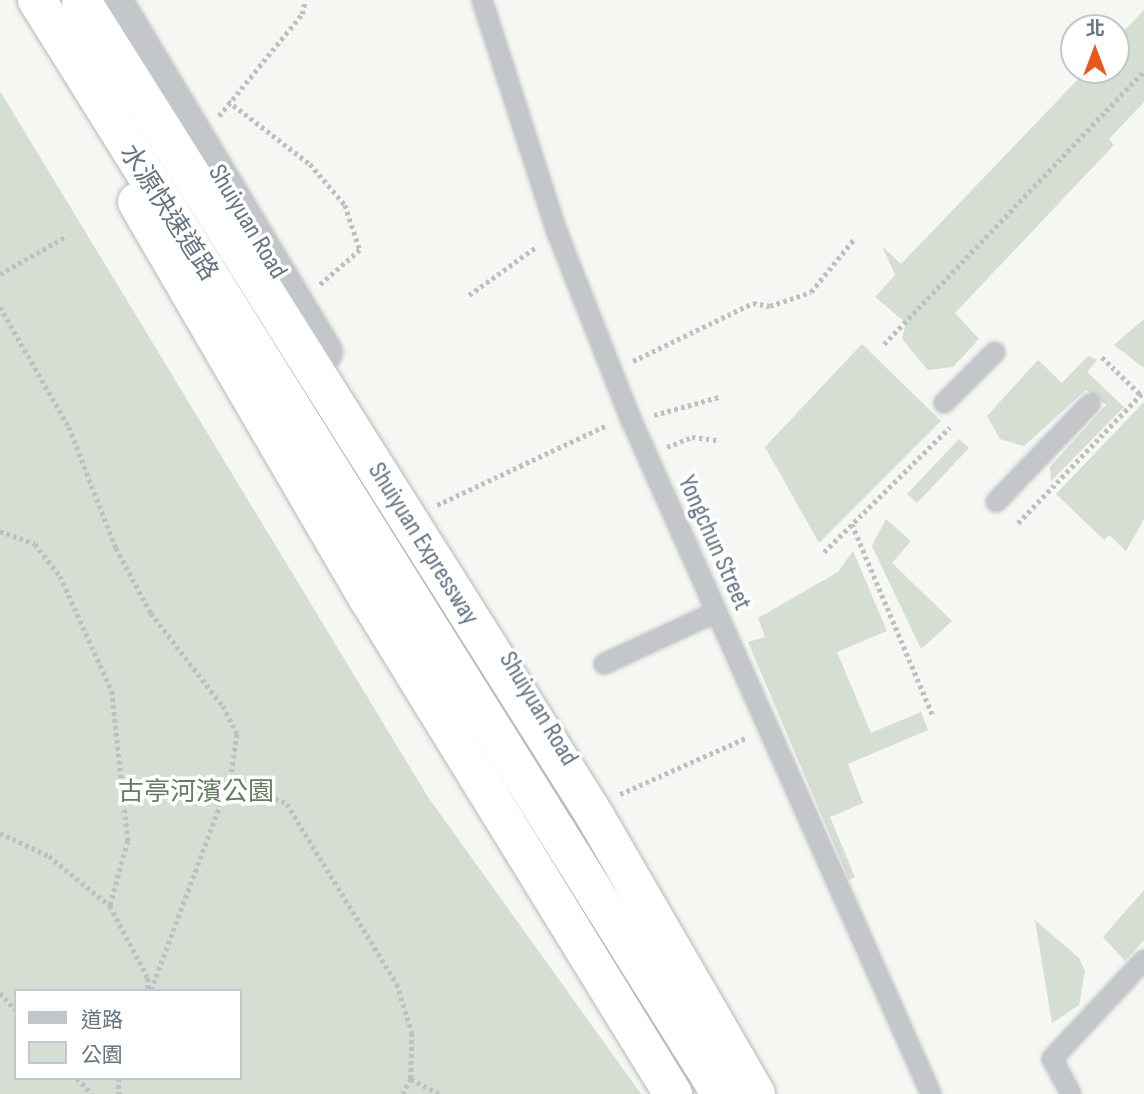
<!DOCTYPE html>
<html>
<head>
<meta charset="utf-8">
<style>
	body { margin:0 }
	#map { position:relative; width:1144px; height:1094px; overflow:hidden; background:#f6f6f2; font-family:"Sofia Sans Condensed","Noto Sans TC",sans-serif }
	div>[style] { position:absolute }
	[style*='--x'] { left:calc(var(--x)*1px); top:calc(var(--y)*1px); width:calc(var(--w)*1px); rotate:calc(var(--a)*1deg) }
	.green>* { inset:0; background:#d6ddd3 }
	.path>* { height:4.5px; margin-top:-2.25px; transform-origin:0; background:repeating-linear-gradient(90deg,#bdbfc1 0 3.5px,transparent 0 7px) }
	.roads { filter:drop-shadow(0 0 2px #b6b9bc) drop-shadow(0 0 2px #b6b9bc) }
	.service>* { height:18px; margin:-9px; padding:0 9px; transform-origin:9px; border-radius:9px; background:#c3c7ca }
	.minor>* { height:33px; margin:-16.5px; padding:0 16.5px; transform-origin:16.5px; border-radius:16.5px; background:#c3c7ca }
	.trunk>* { height:38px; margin:-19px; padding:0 19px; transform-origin:19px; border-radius:19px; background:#fff }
	span { translate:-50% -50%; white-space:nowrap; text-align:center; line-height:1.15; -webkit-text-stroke:7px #fff; paint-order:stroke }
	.street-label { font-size:26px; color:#647484 }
	.park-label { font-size:26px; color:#677b63 }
	.legend { position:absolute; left:14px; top:989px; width:228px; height:91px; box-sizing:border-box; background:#fff; border:2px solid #c1c7ce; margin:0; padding:9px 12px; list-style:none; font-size:21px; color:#647484 }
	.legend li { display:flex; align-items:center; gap:14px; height:35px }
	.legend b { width:35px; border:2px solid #c1c7ce }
	.north { position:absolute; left:1060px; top:14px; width:70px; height:70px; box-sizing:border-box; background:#fff; border:2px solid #c1c7ce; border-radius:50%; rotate:0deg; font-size:19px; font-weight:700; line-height:28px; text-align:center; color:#647484 }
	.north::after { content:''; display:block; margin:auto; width:24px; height:32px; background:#e9561e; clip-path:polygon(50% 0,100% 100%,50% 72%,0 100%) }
</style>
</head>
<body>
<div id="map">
	<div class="green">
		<div style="clip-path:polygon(1144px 10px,1144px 102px,1109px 139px,1114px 145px,955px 313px,979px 339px,953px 367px,928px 370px,902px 339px,906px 323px,875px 297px,895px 275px,882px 246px,901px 264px,1087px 70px,1116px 70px,1116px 39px)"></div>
		<div style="clip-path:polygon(evenodd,0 91px,428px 797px,641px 1094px,0 1094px,0 91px,16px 991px,240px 991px,240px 1078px,16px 1078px,16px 991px)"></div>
		<div style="clip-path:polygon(1144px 319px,1144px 368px,1114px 345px)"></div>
		<div style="clip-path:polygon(862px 344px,941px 421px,819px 543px,765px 447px)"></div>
		<div style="clip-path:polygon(1088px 356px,1097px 360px,1087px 372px,1124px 407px,1051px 481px,1050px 467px,1106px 405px,1086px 390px,1024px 446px,1000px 439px,987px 416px,1038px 360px,1062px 383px)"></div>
		<div style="clip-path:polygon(1144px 402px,1144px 519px,1126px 551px,1109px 535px,1104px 540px,1056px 494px)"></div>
		<div style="clip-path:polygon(959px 439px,969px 448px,917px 503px,907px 494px)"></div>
		<div style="clip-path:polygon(886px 519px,911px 541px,892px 563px,952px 621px,921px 649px,872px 546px)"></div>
		<div style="clip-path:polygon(853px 551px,887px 631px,837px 652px,871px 733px,921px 712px,928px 730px,848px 764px,863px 803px,830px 817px,855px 877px,849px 880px,748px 642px,765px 637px,758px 618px,838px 572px)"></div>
		<div style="clip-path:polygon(1144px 890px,1144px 940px,1125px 961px,1103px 937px)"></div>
		<div style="clip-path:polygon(1035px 920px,1079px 958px,1085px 971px,1079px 1005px,1052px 1023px)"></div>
	</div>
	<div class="path">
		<div style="--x:228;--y:101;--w:103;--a:37.5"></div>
		<div style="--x:310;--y:164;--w:54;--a:49.5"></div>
		<div style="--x:345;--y:205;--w:47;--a:71.6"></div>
		<div style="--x:360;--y:250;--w:53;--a:138.8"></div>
		<div style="--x:219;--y:116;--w:132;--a:-50.9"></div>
		<div style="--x:302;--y:14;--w:14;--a:-78"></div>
		<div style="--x:0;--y:274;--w:75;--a:-29.6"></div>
		<div style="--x:469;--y:295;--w:82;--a:-35.6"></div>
		<div style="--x:0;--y:307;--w:138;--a:60.1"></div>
		<div style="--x:69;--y:427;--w:130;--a:68.8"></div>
		<div style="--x:116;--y:548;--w:74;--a:61.7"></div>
		<div style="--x:151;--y:613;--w:118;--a:52.3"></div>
		<div style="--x:223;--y:706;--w:31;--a:63"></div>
		<div style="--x:237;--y:734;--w:43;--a:97.9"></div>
		<div style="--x:231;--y:777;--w:228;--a:110.5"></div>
		<div style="--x:884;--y:344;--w:377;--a:-46.4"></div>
		<div style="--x:1102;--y:357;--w:54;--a:44.3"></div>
		<div style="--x:633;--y:361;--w:133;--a:-25.8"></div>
		<div style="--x:753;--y:303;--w:17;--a:10"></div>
		<div style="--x:770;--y:306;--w:43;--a:-18.9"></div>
		<div style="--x:811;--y:292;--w:68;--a:-50.9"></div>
		<div style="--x:654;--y:415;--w:67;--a:-15.5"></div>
		<div style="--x:667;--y:447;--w:27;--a:-22"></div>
		<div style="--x:692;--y:437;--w:26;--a:7"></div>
		<div style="--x:437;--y:505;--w:188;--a:-25.2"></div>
		<div style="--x:1018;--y:523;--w:182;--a:-46.3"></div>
		<div style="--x:852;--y:524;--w:208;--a:67.1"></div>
		<div style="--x:0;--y:531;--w:37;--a:20"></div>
		<div style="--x:35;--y:544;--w:41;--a:52"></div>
		<div style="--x:60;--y:576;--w:126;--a:65.7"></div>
		<div style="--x:112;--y:691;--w:151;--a:83.9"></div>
		<div style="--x:128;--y:841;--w:67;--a:105.5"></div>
		<div style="--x:824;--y:552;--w:177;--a:-44.8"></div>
		<div style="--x:231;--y:777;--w:62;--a:25.7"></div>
		<div style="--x:287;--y:804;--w:211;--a:58.6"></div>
		<div style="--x:397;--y:984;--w:51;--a:73"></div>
		<div style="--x:412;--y:1033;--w:46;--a:91.2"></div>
		<div style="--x:411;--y:1079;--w:17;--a:118"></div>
		<div style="--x:620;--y:794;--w:138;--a:-24"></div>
		<div style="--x:0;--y:833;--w:54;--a:25.1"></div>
		<div style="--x:49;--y:856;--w:79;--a:39.3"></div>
		<div style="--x:110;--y:906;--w:81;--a:62.2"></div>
		<div style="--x:148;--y:978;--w:13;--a:90"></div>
		<div style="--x:0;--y:993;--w:23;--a:47"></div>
		<div style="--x:77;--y:1078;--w:22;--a:47"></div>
		<div style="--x:119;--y:1078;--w:16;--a:90"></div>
		<div style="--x:411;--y:1079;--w:32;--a:28"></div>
	</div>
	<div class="roads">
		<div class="service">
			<div style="--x:482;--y:0;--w:244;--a:72.1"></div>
			<div style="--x:557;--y:232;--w:197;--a:68.5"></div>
			<div style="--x:629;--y:415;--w:743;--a:66.02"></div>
			<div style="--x:944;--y:403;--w:72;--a:-45"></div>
			<div style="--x:996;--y:502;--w:136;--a:-46.2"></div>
			<div style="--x:604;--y:664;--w:123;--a:-24.9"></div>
			<div style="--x:1071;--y:1094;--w:40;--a:-118"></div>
			<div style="--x:1052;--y:1059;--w:135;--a:-47.1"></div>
		</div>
		<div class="minor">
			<div style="--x:114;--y:0;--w:410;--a:59.1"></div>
		</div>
		<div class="trunk">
			<div style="--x:37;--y:0;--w:1290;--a:57.99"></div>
			<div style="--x:81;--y:0;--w:964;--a:57.79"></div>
			<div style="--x:595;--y:816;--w:321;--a:59.9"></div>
			<div style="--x:137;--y:202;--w:461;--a:59.8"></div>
			<div style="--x:369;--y:600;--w:580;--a:58.39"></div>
		</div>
	</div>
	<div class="street-label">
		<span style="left:168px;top:213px;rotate:57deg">水源快速道路</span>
		<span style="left:247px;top:222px;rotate:59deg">Shuiyuan Road</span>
		<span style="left:714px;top:543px;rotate:66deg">Yongchun Street</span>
		<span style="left:423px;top:544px;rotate:58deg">Shuiyuan Expressway</span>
		<span style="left:538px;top:709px;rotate:59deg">Shuiyuan Road</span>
	</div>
	<div class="park-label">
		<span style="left:196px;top:793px">古亭河濱公園</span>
	</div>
	<ul class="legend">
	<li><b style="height:9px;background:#c3c7ca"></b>道路</li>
	<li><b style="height:19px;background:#d6ddd3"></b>公園</li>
	</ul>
	<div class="north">北</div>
</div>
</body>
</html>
